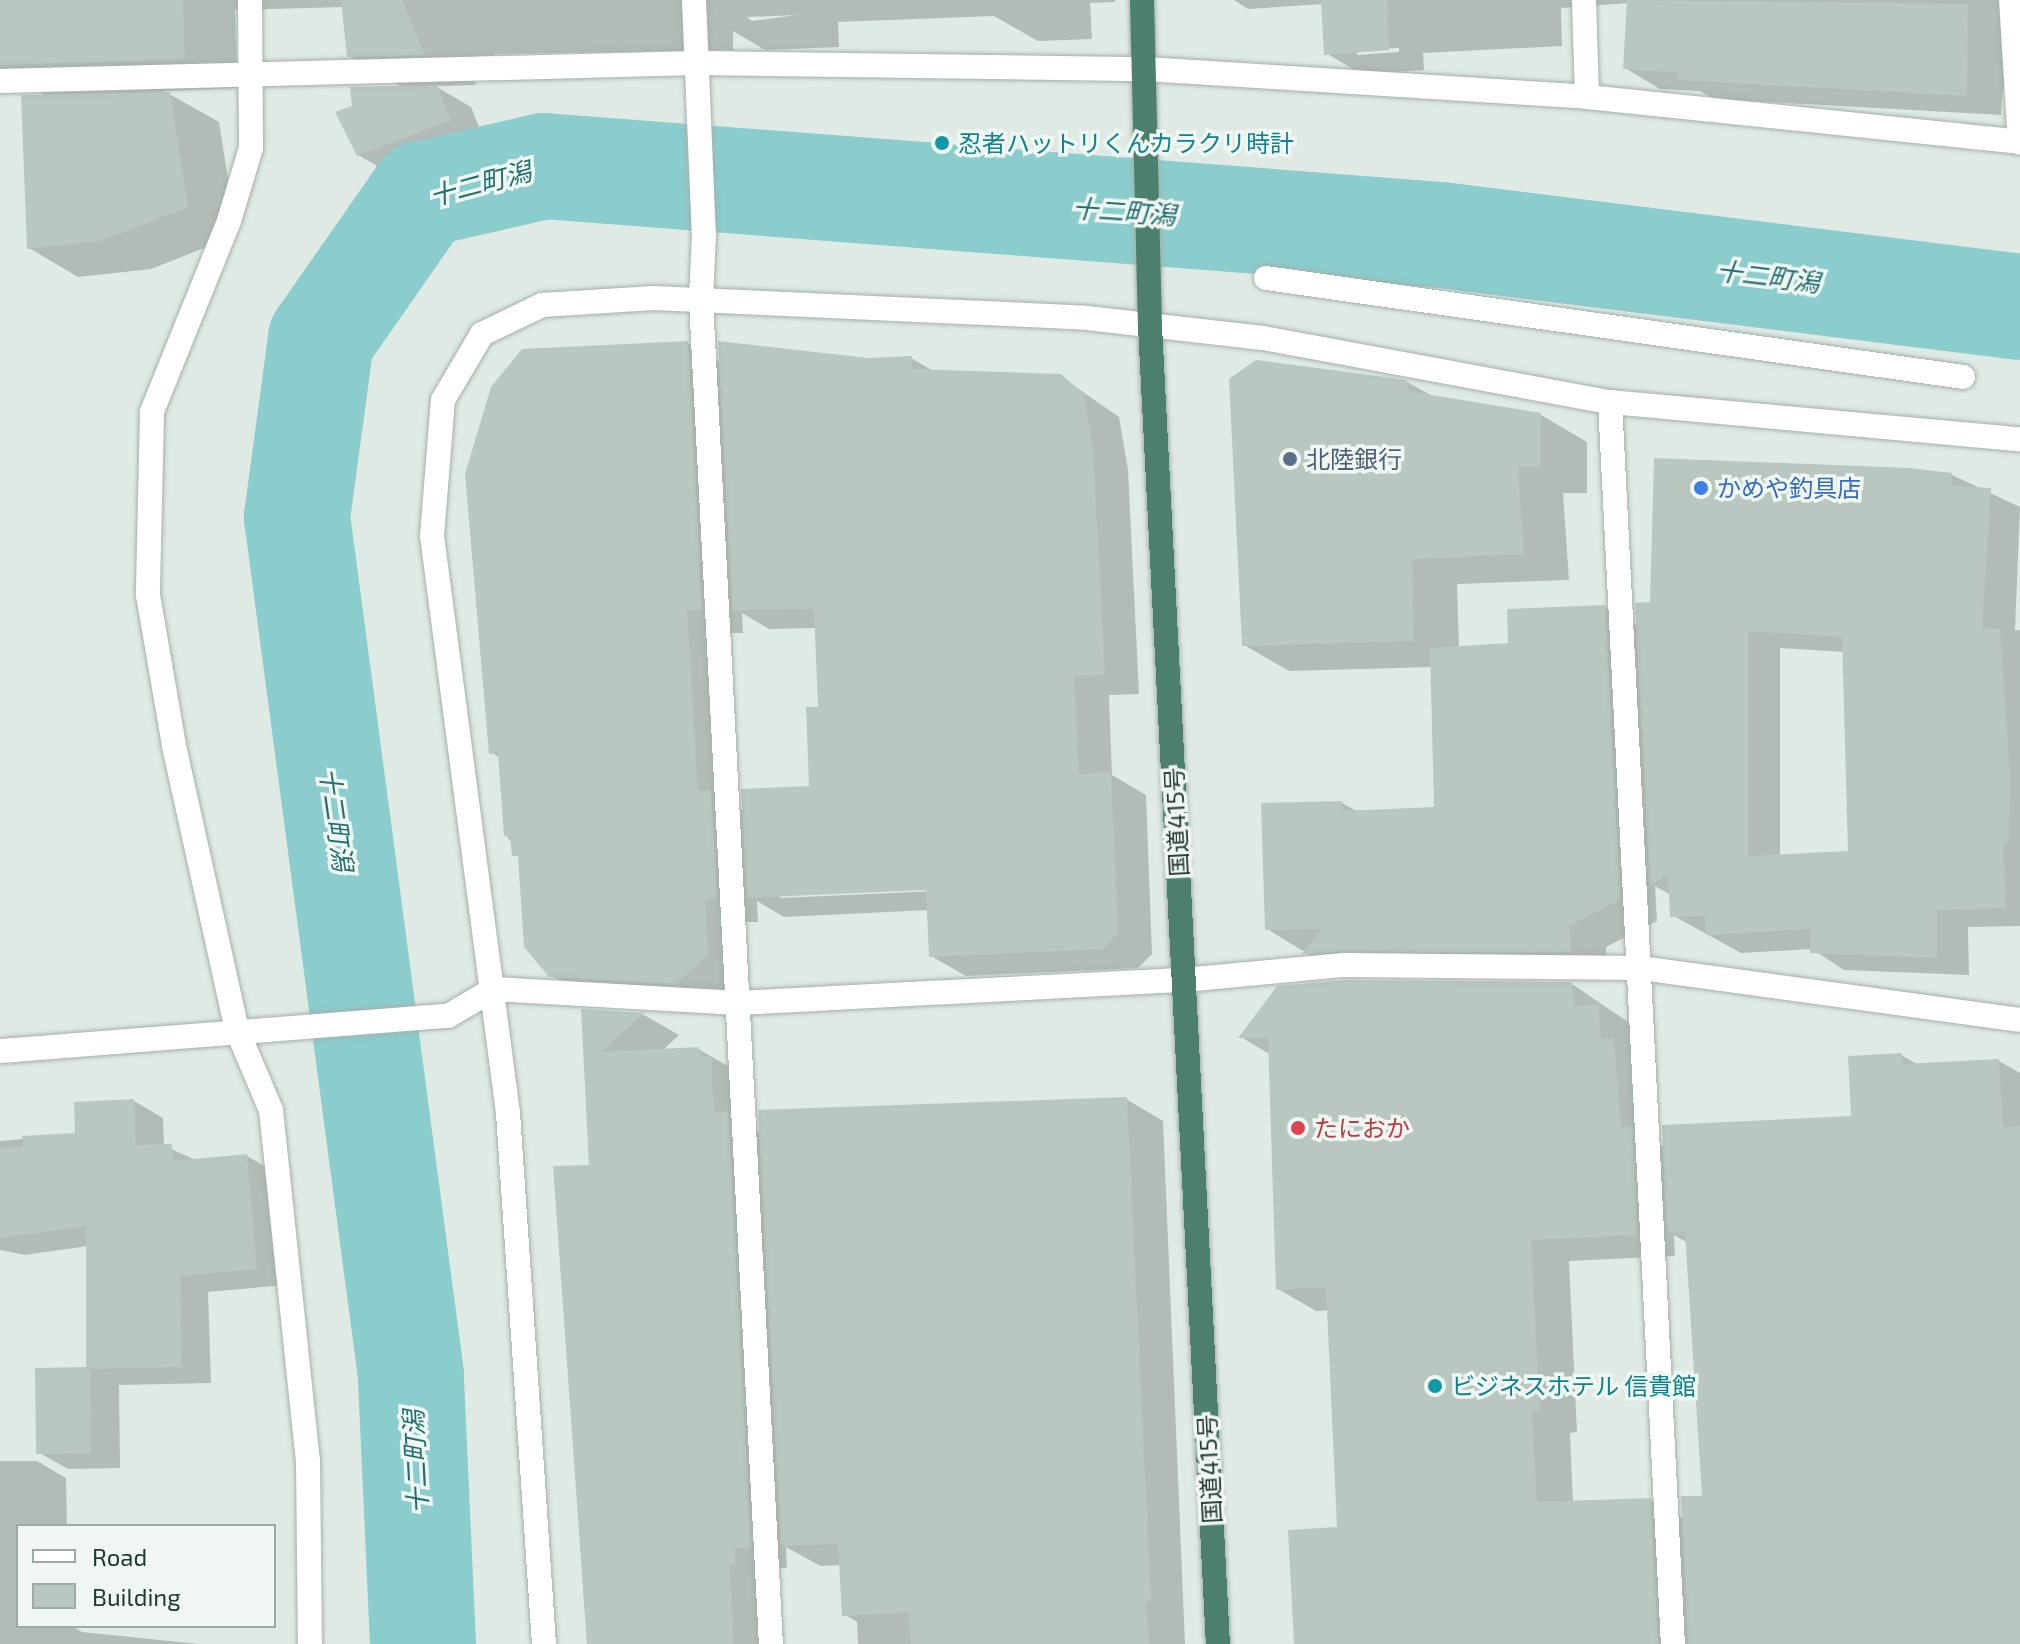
<!DOCTYPE html>
<html>
<head>
<meta charset="utf-8">
<style>
	body { margin:0 }
	#map { position:relative; width:2020px; height:1644px; overflow:hidden; background:#e0eae4; font-family:"Exo 2","Noto Sans JP",sans-serif }
	div>[style] { position:absolute }
	[style*='--x'] { left:calc(var(--x)*1px); top:calc(var(--y)*1px); width:calc(var(--w)*1px); rotate:calc(var(--a)*1deg) }
	.shadow>* { inset:0; background:#0003 }
	.river>* { height:106px; margin:-53px; padding:0 53px; transform-origin:53px; border-radius:53px; background:#8bcccc }
	.building>* { inset:0; background:#b9c7c0 }
	.roads { filter:drop-shadow(0 0 2px #a3b1aa) drop-shadow(0 0 2px #a3b1aa) }
	.pedestrian>* { height:24px; margin:-12px; padding:0 12px; transform-origin:12px; border-radius:12px; background:#fff }
	.minor>* { height:24px; margin:-12px; padding:0 12px; transform-origin:12px; border-radius:12px; background:#fff }
	.trunk>* { height:24px; margin:-12px; padding:0 12px; transform-origin:12px; border-radius:12px; background:#4c806c }
	.dots>* { width:22px; height:22px; translate:-50% -50%; box-sizing:border-box; border:4px solid #f0f7f3; border-radius:50% }
	span { translate:-50% -50%; white-space:nowrap; text-align:center; line-height:1.15; -webkit-text-stroke:7px #f0f7f3; paint-order:stroke }
	.culture-label { font-size:24px; color:#0d838f }
	.left { translate:0 -50%; text-align:left }
	.service-label { font-size:24px; color:#4e5e75 }
	.shop-label { font-size:24px; color:#366cbe }
	.street-label { font-size:24px; color:#22392f }
	.health-label { font-size:24px; color:#be3a42 }
	.water-label { font-size:26px; color:#206f71; font-style:italic }
	.legend { position:absolute; left:16px; top:1524px; width:260px; height:104px; box-sizing:border-box; background:#f0f7f3; border:2px solid #9eaba5; margin:0; padding:10px 14px; list-style:none; font-size:24px; color:#22392f }
	.legend li { display:flex; align-items:center; gap:16px; height:40px }
	.legend b { width:40px; border:2px solid #9eaba5 }
</style>
</head>
<body>
<div id="map">
	<div class="shadow">
		<div style="clip-path:polygon(evenodd,0 0,1115px 0,1115px 2px,1090px 3px,1092px 39px,1038px 41px,994px 16px,838px 22px,839px 47px,765px 50px,733px 31px,733px 50px,494px 54px,494px 62px,468px 63px,476px 85px,435px 86px,471px 107px,484px 139px,393px 175px,358px 155px,404px 88px,349px 56px,344px 7px,235px 10px,237px 88px,164px 91px,219px 122px,237px 235px,151px 269px,78px 277px,29px 248px,48px 97px,0 69px,0 0,796px 15px,752px 21px,747px 17px,796px 15px)"></div>
		<div style="clip-path:polygon(evenodd,1234px 0,2020px 0,2020px 87px,2003px 87px,2001px 115px,1715px 99px,1700px 91px,1660px 89px,1625px 68px,1629px 3px,1561px 8px,1562px 46px,1423px 53px,1424px 70px,1361px 74px,1326px 53px,1323px 4px,1248px 9px,1234px 0,1399px 48px,1399px 52px,1357px 55px,1357px 50px,1399px 48px)"></div>
		<div style="clip-path:polygon(evenodd,688px 343px,721px 363px,911px 358px,935px 372px,1060px 376px,1119px 417px,1128px 470px,1139px 694px,1109px 695px,1112px 775px,1146px 795px,1152px 954px,1138px 968px,966px 976px,931px 956px,929px 910px,784px 917px,757px 901px,758px 922px,745px 922px,749px 979px,718px 1007px,592px 999px,550px 975px,520px 859px,506px 834px,500px 758px,491px 752px,688px 343px,742px 613px,769px 629px,817px 628px,820px 709px,812px 788px,745px 812px,738px 808px,727px 633px,743px 633px,742px 613px,688px 343px,936px 887px,936px 891px,780px 898px,780px 894px,936px 887px)"></div>
		<div style="clip-path:polygon(evenodd,1407px 382px,1434px 397px,1541px 415px,1587px 442px,1587px 493px,1563px 493px,1569px 580px,1457px 584px,1459px 648px,1510px 645px,1605px 607px,1638px 626px,1651px 604px,1952px 475px,2020px 507px,2015px 630px,2020px 630px,2020px 926px,1968px 927px,1969px 975px,1844px 970px,1812px 949px,1741px 953px,1672px 915px,1671px 895px,1655px 886px,1657px 921px,1606px 947px,1607px 973px,1341px 974px,1267px 929px,1342px 803px,1358px 812px,1436px 808px,1432px 667px,1289px 671px,1244px 645px,1407px 382px,1780px 648px,1845px 652px,1850px 853px,1780px 856px,1780px 648px)"></div>
		<div style="clip-path:polygon(evenodd,1572px 984px,1637px 1028px,1659px 1144px,1665px 1148px,1853px 1118px,1901px 1055px,1919px 1065px,1999px 1061px,2020px 1073px,2020px 1644px,1296px 1644px,1339px 1529px,1329px 1310px,1316px 1311px,1278px 1289px,1271px 1055px,1241px 1037px,1572px 984px,1674px 1235px,1688px 1243px,1705px 1498px,1684px 1519px,1650px 1500px,1573px 1503px,1570px 1433px,1577px 1432px,1569px 1261px,1675px 1256px,1674px 1235px)"></div>
		<div style="clip-path:polygon(583px 1011px,644px 1015px,679px 1035px,662px 1051px,698px 1049px,735px 1070px,750px 1126px,761px 1133px,1126px 1099px,1163px 1121px,1185px 1644px,858px 1644px,857px 1622px,844px 1614px,841px 1565px,820px 1566px,786px 1547px,787px 1568px,771px 1568px,770px 1644px,587px 1644px,555px 1168px,591px 1166px)"></div>
		<div style="clip-path:polygon(134px 1101px,163px 1118px,164px 1146px,198px 1161px,247px 1156px,276px 1173px,286px 1285px,208px 1292px,211px 1383px,119px 1385px,120px 1468px,68px 1469px,38px 1452px,88px 1369px,88px 1246px,25px 1255px,0 1250px,0 1141px,77px 1134px)"></div>
		<div style="clip-path:polygon(0 1461px,37px 1461px,66px 1478px,67px 1526px,18px 1526px,18px 1626px,72px 1626px,82px 1632px,199px 1644px,0 1644px)"></div>
	</div>
	<div class="river">
		<div style="--x:423;--y:1644;--w:269;--a:-92.6"></div>
		<div style="--x:411;--y:1375;--w:866;--a:-97.57"></div>
		<div style="--x:297;--y:517;--w:180;--a:-82.3"></div>
		<div style="--x:321;--y:339;--w:177;--a:-55.1"></div>
		<div style="--x:422;--y:194;--w:125;--a:-12.9"></div>
		<div style="--x:544;--y:166;--w:900;--a:4.4"></div>
		<div style="--x:1441;--y:235;--w:583;--a:7.09"></div>
	</div>
	<div class="building">
		<div style="clip-path:polygon(0 0,183px 0,185px 59px,0 65px)"></div>
		<div style="clip-path:polygon(341px 0,402px 0,425px 55px,347px 57px)"></div>
		<div style="clip-path:polygon(1321px 0,1387px 0,1389px 50px,1324px 55px)"></div>
		<div style="clip-path:polygon(1627px 0,1968px 4px,1967px 96px,1678px 80px,1678px 73px,1623px 69px)"></div>
		<div style="clip-path:polygon(437px 85px,451px 120px,357px 156px,335px 112px,352px 106px,350px 87px)"></div>
		<div style="clip-path:polygon(170px 92px,188px 207px,100px 241px,27px 249px,21px 95px)"></div>
		<div style="clip-path:polygon(688px 341px,702px 610px,687px 610px,698px 791px,711px 790px,717px 899px,705px 900px,708px 955px,676px 984px,549px 977px,524px 947px,518px 856px,512px 856px,510px 835px,504px 836px,498px 753px,489px 754px,465px 474px,491px 387px,522px 349px)"></div>
		<div style="clip-path:polygon(718px 341px,868px 358px,912px 356px,912px 369px,1061px 374px,1084px 395px,1093px 449px,1105px 675px,1074px 676px,1079px 774px,1111px 772px,1118px 933px,1103px 949px,929px 957px,926px 890px,747px 898px,741px 789px,809px 786px,806px 707px,818px 707px,814px 609px,732px 610px)"></div>
		<div style="clip-path:polygon(1256px 360px,1407px 380px,1408px 391px,1541px 413px,1541px 467px,1518px 467px,1524px 554px,1412px 559px,1414px 641px,1242px 646px,1229px 379px)"></div>
		<div style="clip-path:polygon(evenodd,1654px 458px,1910px 468px,1952px 473px,1952px 486px,1991px 488px,1982px 629px,2000px 628px,2010px 775px,2009px 843px,2003px 843px,2006px 908px,1937px 910px,1937px 958px,1810px 953px,1810px 929px,1706px 935px,1705px 916px,1670px 917px,1668px 875px,1650px 885px,1635px 603px,1650px 602px,1654px 458px,1748px 631px,1842px 637px,1848px 851px,1748px 856px,1748px 631px)"></div>
		<div style="clip-path:polygon(1605px 605px,1620px 900px,1569px 926px,1571px 952px,1302px 954px,1321px 929px,1265px 930px,1261px 803px,1342px 801px,1343px 811px,1434px 807px,1430px 648px,1508px 643px,1507px 609px)"></div>
		<div style="clip-path:polygon(1345px 980px,1572px 982px,1574px 1006px,1599px 1004px,1601px 1039px,1614px 1038px,1621px 1127px,1632px 1126px,1637px 1235px,1531px 1240px,1540px 1411px,1532px 1412px,1537px 1502px,1651px 1498px,1658px 1644px,1294px 1644px,1288px 1530px,1337px 1527px,1326px 1287px,1276px 1290px,1268px 1038px,1238px 1038px,1277px 986px)"></div>
		<div style="clip-path:polygon(581px 1009px,644px 1013px,601px 1052px,699px 1047px,700px 1056px,711px 1056px,714px 1112px,728px 1111px,751px 1547px,735px 1548px,735px 1565px,729px 1565px,734px 1644px,587px 1644px,553px 1166px,589px 1165px)"></div>
		<div style="clip-path:polygon(1902px 1053px,1902px 1064px,1999px 1059px,2003px 1127px,2020px 1126px,2020px 1644px,1688px 1644px,1681px 1496px,1702px 1496px,1685px 1232px,1667px 1233px,1662px 1125px,1851px 1116px,1848px 1056px)"></div>
		<div style="clip-path:polygon(1127px 1097px,1151px 1601px,1146px 1601px,1149px 1644px,911px 1644px,909px 1612px,842px 1616px,838px 1544px,781px 1546px,758px 1110px)"></div>
		<div style="clip-path:polygon(134px 1099px,136px 1145px,172px 1144px,173px 1161px,247px 1154px,257px 1269px,180px 1276px,182px 1367px,90px 1369px,91px 1453px,36px 1454px,35px 1368px,86px 1367px,86px 1226px,0 1238px,0 1149px,23px 1146px,22px 1136px,75px 1133px,74px 1102px)"></div>
	</div>
	<div class="roads">
		<div class="pedestrian">
			<div style="--x:1266;--y:278;--w:704;--a:8.08"></div>
		</div>
		<div class="minor">
			<div style="--x:250;--y:0;--w:148;--a:89.6"></div>
			<div style="--x:251;--y:148;--w:76;--a:106.8"></div>
			<div style="--x:229;--y:221;--w:206;--a:112"></div>
			<div style="--x:152;--y:412;--w:183;--a:91.3"></div>
			<div style="--x:148;--y:595;--w:153;--a:80.2"></div>
			<div style="--x:174;--y:746;--w:291;--a:77.5"></div>
			<div style="--x:237;--y:1030;--w:87;--a:67"></div>
			<div style="--x:271;--y:1110;--w:352;--a:84"></div>
			<div style="--x:308;--y:1460;--w:184;--a:89.4"></div>
			<div style="--x:694;--y:0;--w:234;--a:87.6"></div>
			<div style="--x:704;--y:234;--w:67;--a:92.6"></div>
			<div style="--x:701;--y:301;--w:1345;--a:87.02"></div>
			<div style="--x:1584;--y:0;--w:97;--a:88.2"></div>
			<div style="--x:2011;--y:0;--w:143;--a:86.4"></div>
			<div style="--x:0;--y:81;--w:697;--a:-1.48"></div>
			<div style="--x:697;--y:63;--w:449;--a:0.8"></div>
			<div style="--x:1146;--y:69;--w:442;--a:3.6"></div>
			<div style="--x:1587;--y:97;--w:435;--a:5.9"></div>
			<div style="--x:1610;--y:402;--w:1244;--a:87.1"></div>
			<div style="--x:0;--y:1051;--w:449;--a:-4.5"></div>
			<div style="--x:448;--y:1016;--w:53;--a:-30.4"></div>
			<div style="--x:494;--y:989;--w:245;--a:3.3"></div>
			<div style="--x:739;--y:1003;--w:446;--a:-3"></div>
			<div style="--x:1184;--y:980;--w:161;--a:-5.4"></div>
			<div style="--x:1344;--y:965;--w:297;--a:0.6"></div>
			<div style="--x:1641;--y:968;--w:383;--a:7.8"></div>
			<div style="--x:544;--y:1644;--w:532;--a:-93.88"></div>
			<div style="--x:508;--y:1113;--w:582;--a:-97.5"></div>
			<div style="--x:432;--y:536;--w:136;--a:-85.4"></div>
			<div style="--x:443;--y:400;--w:77;--a:-59.4"></div>
			<div style="--x:482;--y:334;--w:67;--a:-25.8"></div>
			<div style="--x:542;--y:305;--w:112;--a:-3.6"></div>
			<div style="--x:654;--y:298;--w:433;--a:2.6"></div>
			<div style="--x:1087;--y:318;--w:177;--a:6.5"></div>
			<div style="--x:1263;--y:338;--w:353;--a:10.5"></div>
			<div style="--x:1610;--y:402;--w:412;--a:5.2"></div>
		</div>
		<div class="trunk">
			<div style="--x:1142;--y:0;--w:326;--a:88.6"></div>
			<div style="--x:1150;--y:326;--w:1320;--a:87.05"></div>
		</div>
	</div>
	<div class="dots">
		<div style="left:942px;top:143px;background:#0f9aa8"></div>
		<div style="left:1290px;top:459px;background:#5c6f8a"></div>
		<div style="left:1701px;top:488px;background:#3f7fe0"></div>
		<div style="left:1298px;top:1128px;background:#e0444e"></div>
		<div style="left:1435px;top:1386px;background:#0f9aa8"></div>
	</div>
	<div class="culture-label">
		<span class="left" style="left:958px;top:143px">忍者ハットリくんカラクリ時計</span>
		<span class="left" style="left:1451px;top:1386px">ビジネスホテル 信貴館</span>
	</div>
	<div class="service-label">
		<span class="left" style="left:1306px;top:459px">北陸銀行</span>
	</div>
	<div class="shop-label">
		<span class="left" style="left:1717px;top:488px">かめや釣具店</span>
	</div>
	<div class="street-label">
		<span style="left:1176px;top:822px;rotate:-93deg">国道415号</span>
		<span style="left:1209px;top:1469px;rotate:-93deg">国道415号</span>
	</div>
	<div class="health-label">
		<span class="left" style="left:1314px;top:1128px">たにおか</span>
	</div>
	<div class="water-label">
		<span style="left:480px;top:183px;rotate:-15deg">十二町潟</span>
		<span style="left:1124px;top:211px;rotate:4deg">十二町潟</span>
		<span style="left:1768px;top:276px;rotate:7deg">十二町潟</span>
		<span style="left:337px;top:819px;rotate:82deg">十二町潟</span>
		<span style="left:415px;top:1462px;rotate:-93deg">十二町潟</span>
	</div>
	<ul class="legend">
	<li><b style="height:10px;background:#fff"></b>Road</li>
	<li><b style="height:22px;background:#b9c7c0"></b>Building</li>
	</ul>
</div>
</body>
</html>
